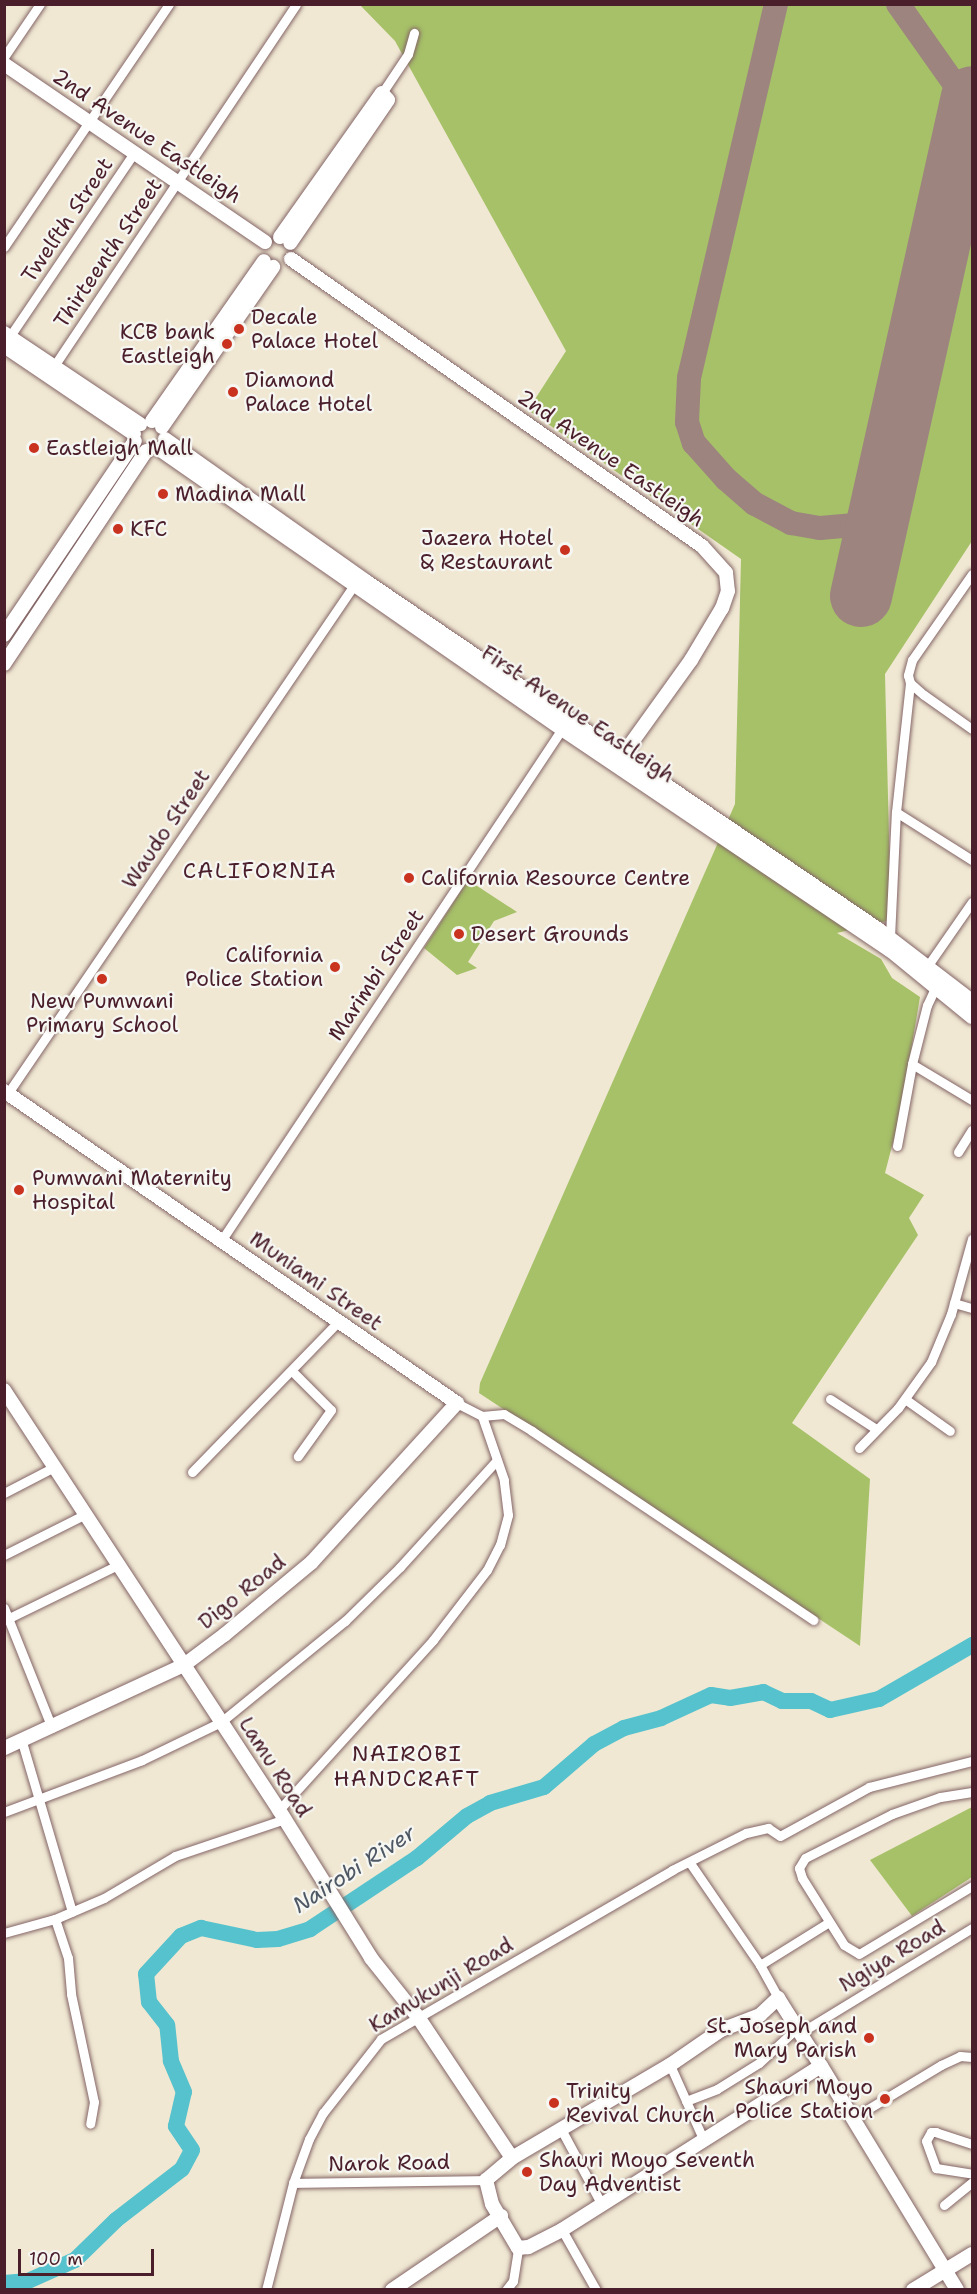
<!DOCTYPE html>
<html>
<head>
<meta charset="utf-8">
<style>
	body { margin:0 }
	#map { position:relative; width:977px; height:2294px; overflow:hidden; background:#f0e8d3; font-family:"Shantell Sans",sans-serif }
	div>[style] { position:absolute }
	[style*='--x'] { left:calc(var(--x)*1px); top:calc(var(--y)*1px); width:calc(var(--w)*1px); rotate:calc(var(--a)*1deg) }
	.green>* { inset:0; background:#a6c168 }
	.river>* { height:16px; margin:-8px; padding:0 8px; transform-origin:8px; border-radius:8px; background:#55c2cd }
	.taxiway>* { height:24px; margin:-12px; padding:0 12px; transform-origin:12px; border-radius:12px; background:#9d847f }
	.runway>* { height:62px; margin:-31px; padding:0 31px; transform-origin:31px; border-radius:31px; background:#9d847f }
	.roads { filter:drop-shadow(0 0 2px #846566) drop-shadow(0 0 2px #846566) }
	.street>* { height:9px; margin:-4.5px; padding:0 4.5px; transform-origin:4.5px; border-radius:4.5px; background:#fff }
	.secondary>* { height:14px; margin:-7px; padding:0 7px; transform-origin:7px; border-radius:7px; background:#fff }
	.dots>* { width:16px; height:16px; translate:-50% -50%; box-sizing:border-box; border:3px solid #f6f6f2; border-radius:50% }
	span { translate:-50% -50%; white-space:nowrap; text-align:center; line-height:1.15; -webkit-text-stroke:4.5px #f6f6f2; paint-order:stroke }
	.street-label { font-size:21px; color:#4a1f2b }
	.poi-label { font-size:21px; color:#4a1f2b }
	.left { translate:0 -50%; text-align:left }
	.right { translate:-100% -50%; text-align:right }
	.neighbourhood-label { font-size:22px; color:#4a1f2b; letter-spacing:1.5px }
	.water-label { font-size:22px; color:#4e5864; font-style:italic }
	.frame { position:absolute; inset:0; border:6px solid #4a1f2b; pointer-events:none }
	.scale { position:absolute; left:18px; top:2249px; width:136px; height:27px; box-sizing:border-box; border:3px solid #4a1f2b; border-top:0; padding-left:8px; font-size:18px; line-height:21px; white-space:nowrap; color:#4a1f2b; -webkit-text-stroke:4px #f6f6f2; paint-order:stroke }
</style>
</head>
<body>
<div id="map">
	<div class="green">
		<div style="clip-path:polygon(360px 5px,972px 5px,972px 541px,885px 674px,891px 920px,837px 933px,881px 959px,892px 978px,920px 997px,900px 1115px,885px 1173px,924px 1195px,909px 1218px,918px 1235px,792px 1423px,870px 1479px,860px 1646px,479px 1393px,480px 1383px,735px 804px,741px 559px,528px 410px,566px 351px,395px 41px)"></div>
		<div style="clip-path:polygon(468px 880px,517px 912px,494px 921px,468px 962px,477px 968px,457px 975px,424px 948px)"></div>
		<div style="clip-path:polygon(972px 1807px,972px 1877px,912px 1916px,870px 1860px)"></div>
	</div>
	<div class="river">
		<div style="--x:4;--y:2283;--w:24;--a:-5"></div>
		<div style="--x:28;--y:2281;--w:51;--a:-24.1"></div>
		<div style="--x:75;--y:2260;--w:57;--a:-44.3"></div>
		<div style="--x:116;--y:2220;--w:83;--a:-37.7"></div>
		<div style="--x:182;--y:2169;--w:21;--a:-62"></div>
		<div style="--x:192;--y:2150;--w:29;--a:-124"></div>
		<div style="--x:176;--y:2126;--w:35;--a:-77"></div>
		<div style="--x:184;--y:2092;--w:34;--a:-113"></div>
		<div style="--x:171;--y:2061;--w:36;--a:-96"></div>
		<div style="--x:167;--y:2025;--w:29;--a:-128"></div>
		<div style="--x:149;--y:2002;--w:28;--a:-96"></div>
		<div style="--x:146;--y:1974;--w:52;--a:-47.4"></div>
		<div style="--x:181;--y:1936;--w:22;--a:-22"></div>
		<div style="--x:201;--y:1928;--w:57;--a:12.1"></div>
		<div style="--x:257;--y:1940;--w:21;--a:-3"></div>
		<div style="--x:278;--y:1939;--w:34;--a:-17"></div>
		<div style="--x:310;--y:1929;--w:128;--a:-33.6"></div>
		<div style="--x:417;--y:1858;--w:65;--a:-40"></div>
		<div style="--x:467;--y:1816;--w:26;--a:-29"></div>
		<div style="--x:490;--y:1803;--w:56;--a:-16.5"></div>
		<div style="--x:544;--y:1787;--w:66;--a:-40.7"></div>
		<div style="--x:594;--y:1744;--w:34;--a:-28"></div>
		<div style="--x:624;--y:1728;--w:38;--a:-15"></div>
		<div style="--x:661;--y:1718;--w:55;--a:-24.7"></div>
		<div style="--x:711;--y:1695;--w:19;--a:9"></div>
		<div style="--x:730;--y:1698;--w:34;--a:-10"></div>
		<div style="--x:763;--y:1692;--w:21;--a:25"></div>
		<div style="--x:782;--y:1701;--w:29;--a:0"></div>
		<div style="--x:811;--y:1701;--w:21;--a:25"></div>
		<div style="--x:830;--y:1710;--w:50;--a:-12.7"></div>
		<div style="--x:879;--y:1699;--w:108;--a:-30.1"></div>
	</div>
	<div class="taxiway">
		<div style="--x:776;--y:4;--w:384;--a:103.1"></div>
		<div style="--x:689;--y:378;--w:44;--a:92.6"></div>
		<div style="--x:687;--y:422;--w:22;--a:72"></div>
		<div style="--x:694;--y:443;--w:48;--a:48.4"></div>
		<div style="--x:726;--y:479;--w:38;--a:41"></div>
		<div style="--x:755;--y:504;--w:41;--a:27.8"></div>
		<div style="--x:791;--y:523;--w:29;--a:10"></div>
		<div style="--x:820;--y:528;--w:32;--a:-5"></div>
		<div style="--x:852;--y:525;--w:28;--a:-35"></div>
		<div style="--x:875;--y:509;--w:26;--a:-59"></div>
		<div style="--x:898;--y:4;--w:125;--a:54.8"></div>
	</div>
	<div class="runway">
		<div style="--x:861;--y:596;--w:511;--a:-77.46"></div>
	</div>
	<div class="roads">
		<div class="street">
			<div style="--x:4;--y:57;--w:64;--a:-55.8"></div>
			<div style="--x:382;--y:93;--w:47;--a:-56.3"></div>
			<div style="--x:408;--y:54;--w:22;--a:-74"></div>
			<div style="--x:4;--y:247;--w:294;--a:-55.8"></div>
			<div style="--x:10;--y:336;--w:221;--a:-55.9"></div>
			<div style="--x:54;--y:366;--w:435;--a:-56.2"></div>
			<div style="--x:972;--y:574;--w:105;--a:124.9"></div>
			<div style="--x:912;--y:660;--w:16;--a:105"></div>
			<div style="--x:908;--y:675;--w:8;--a:76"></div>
			<div style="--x:910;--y:683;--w:18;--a:41"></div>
			<div style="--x:924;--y:695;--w:59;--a:35.3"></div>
			<div style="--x:896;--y:812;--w:90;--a:32.3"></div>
			<div style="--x:890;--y:937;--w:125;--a:-87.3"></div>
			<div style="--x:896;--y:812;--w:130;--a:-83.8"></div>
			<div style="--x:924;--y:971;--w:84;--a:-55.2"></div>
			<div style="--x:936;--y:986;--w:21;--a:115"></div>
			<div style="--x:927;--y:1005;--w:61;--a:104.3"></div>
			<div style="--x:912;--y:1064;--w:70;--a:31"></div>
			<div style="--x:8;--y:1093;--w:615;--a:-55.74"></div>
			<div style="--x:897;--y:1146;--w:83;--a:-79.6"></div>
			<div style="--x:958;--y:1152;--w:26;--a:-58"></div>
			<div style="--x:221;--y:1241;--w:615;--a:-56.34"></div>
			<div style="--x:954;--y:1303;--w:19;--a:16"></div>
			<div style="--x:292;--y:1371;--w:55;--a:45"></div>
			<div style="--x:331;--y:1410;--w:57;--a:125.7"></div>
			<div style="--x:830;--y:1399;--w:55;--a:33.1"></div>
			<div style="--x:905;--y:1399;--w:55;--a:35.4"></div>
			<div style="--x:482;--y:1416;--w:22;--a:-5"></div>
			<div style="--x:504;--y:1414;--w:33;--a:31"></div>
			<div style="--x:532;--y:1431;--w:339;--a:33.9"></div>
			<div style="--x:859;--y:1448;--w:56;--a:-45.7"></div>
			<div style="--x:898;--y:1408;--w:57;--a:-54.3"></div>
			<div style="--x:931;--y:1362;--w:52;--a:-67.4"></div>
			<div style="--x:951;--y:1314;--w:78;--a:-74.4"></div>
			<div style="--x:192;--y:1472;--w:208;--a:-45.8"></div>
			<div style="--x:4;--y:1493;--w:56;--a:-27.5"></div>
			<div style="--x:4;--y:1555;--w:92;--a:-26.6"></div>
			<div style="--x:4;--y:1608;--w:129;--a:68.2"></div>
			<div style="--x:5;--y:1620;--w:126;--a:-26"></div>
			<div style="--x:22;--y:1742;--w:177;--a:73.6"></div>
			<div style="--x:972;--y:1792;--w:32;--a:171"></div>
			<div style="--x:940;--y:1797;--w:51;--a:160.5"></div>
			<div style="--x:892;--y:1814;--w:97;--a:153.2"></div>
			<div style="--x:805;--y:1858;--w:12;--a:121"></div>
			<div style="--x:799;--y:1868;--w:10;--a:73"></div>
			<div style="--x:802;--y:1878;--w:79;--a:57.9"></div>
			<div style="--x:844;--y:1945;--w:17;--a:31"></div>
			<div style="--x:859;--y:1954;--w:132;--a:-31"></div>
			<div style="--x:279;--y:1810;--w:229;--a:-47.8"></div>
			<div style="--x:433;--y:1640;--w:88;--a:-52.4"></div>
			<div style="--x:487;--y:1570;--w:28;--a:-63"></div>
			<div style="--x:500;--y:1545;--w:31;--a:-75"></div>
			<div style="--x:508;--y:1515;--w:35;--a:-97"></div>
			<div style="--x:504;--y:1480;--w:68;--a:-109"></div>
			<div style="--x:482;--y:1416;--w:28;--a:-153"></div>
			<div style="--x:4;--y:1812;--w:147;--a:-20.6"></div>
			<div style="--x:142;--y:1760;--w:88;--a:-25.7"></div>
			<div style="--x:221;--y:1722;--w:160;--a:-39.2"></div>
			<div style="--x:345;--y:1621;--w:77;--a:-44.5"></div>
			<div style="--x:400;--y:1567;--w:144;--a:-47.8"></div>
			<div style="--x:690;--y:1863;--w:124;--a:55.5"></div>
			<div style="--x:760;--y:1965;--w:38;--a:61"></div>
			<div style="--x:55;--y:1919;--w:41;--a:71.6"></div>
			<div style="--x:68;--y:1958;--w:36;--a:85"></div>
			<div style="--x:71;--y:1994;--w:110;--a:78"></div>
			<div style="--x:94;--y:2102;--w:22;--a:100"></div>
			<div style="--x:4;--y:1933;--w:53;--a:-15.4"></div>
			<div style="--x:55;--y:1919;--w:53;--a:-23.2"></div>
			<div style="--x:104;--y:1898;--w:82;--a:-30.6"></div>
			<div style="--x:175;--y:1856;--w:116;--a:-18.6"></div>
			<div style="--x:760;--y:1965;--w:81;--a:-31.9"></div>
			<div style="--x:800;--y:2033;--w:202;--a:-31.4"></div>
			<div style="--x:670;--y:2065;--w:83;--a:65.9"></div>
			<div style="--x:686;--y:2101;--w:33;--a:-21"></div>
			<div style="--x:717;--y:2089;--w:49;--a:-31.8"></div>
			<div style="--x:759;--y:2063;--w:52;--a:-42.6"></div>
			<div style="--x:853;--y:2118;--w:103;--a:-31.1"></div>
			<div style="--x:941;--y:2065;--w:21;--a:-25"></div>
			<div style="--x:960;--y:2056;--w:12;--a:5"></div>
			<div style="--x:562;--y:2131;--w:84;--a:61.6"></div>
			<div style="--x:972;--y:2144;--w:38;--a:-162"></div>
			<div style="--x:936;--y:2132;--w:5;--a:180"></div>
			<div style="--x:931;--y:2132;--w:10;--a:119"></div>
			<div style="--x:926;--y:2141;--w:29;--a:70"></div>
			<div style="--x:936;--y:2168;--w:36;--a:9"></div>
			<div style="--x:293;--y:2183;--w:193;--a:-0.9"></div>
			<div style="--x:944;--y:2205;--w:36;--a:-39"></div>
			<div style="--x:562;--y:2230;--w:69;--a:60.5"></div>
			<div style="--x:266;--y:2290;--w:110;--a:-75.8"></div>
			<div style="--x:293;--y:2183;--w:47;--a:-70"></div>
			<div style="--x:309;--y:2139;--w:30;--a:-62"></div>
			<div style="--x:323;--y:2113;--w:94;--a:-51.9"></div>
			<div style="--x:381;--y:2039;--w:337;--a:-30.1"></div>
			<div style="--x:672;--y:1870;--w:83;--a:-26.6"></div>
			<div style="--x:746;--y:1833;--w:23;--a:-13"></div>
			<div style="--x:768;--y:1828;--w:14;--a:34"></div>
			<div style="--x:780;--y:1836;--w:102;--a:-28.8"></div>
			<div style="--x:869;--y:1787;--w:106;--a:-14.2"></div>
			<div style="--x:506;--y:2290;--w:11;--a:-52"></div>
			<div style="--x:513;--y:2281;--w:33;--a:-81"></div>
		</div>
		<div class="secondary">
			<div style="--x:4;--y:64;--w:316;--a:34.3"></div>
			<div style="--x:280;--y:237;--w:176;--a:-54.7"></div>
			<div style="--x:382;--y:93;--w:9;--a:49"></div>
			<div style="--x:388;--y:100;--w:173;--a:124.4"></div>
			<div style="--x:291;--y:259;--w:501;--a:34.93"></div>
			<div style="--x:702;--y:546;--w:36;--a:48"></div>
			<div style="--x:726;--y:573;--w:18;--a:84"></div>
			<div style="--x:728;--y:591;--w:18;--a:109"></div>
			<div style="--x:722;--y:608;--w:61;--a:120.8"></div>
			<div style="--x:691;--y:660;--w:118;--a:125.7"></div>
			<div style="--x:4;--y:333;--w:164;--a:33.8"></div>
			<div style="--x:4;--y:346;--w:157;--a:34.1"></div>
			<div style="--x:152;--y:421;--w:195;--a:-55"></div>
			<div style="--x:162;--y:427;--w:195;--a:-55.2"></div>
			<div style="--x:165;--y:439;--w:247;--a:35.3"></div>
			<div style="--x:367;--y:582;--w:618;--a:34.18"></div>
			<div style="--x:878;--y:929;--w:118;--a:37.5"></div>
			<div style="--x:159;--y:449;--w:491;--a:34.8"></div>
			<div style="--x:562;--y:729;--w:396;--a:34"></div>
			<div style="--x:890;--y:950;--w:106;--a:39.3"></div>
			<div style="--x:4;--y:635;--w:234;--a:-56"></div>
			<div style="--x:4;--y:664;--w:256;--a:-56.3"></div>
			<div style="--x:4;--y:1091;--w:550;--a:34.56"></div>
			<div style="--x:457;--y:1403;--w:215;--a:132.4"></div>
			<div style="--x:312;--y:1562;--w:114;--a:140.3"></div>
			<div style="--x:224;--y:1635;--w:50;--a:143.1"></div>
			<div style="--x:184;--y:1665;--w:198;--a:155.2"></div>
			<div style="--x:4;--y:1390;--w:502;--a:56.78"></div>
			<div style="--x:279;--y:1810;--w:174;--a:58.1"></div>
			<div style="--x:371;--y:1958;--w:75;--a:51.5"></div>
			<div style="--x:418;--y:2017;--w:169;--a:56.3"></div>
			<div style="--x:821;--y:2066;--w:307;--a:147.7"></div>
			<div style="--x:562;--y:2230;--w:38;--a:153"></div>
			<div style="--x:528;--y:2247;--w:10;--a:174"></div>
			<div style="--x:518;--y:2248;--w:51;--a:-120.6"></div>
			<div style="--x:492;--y:2204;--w:25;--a:-104"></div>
			<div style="--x:486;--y:2180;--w:34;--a:-40"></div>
			<div style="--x:512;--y:2158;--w:183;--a:-30.5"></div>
			<div style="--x:670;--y:2065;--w:62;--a:-34.5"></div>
			<div style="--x:721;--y:2030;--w:42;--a:-21"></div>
			<div style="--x:760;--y:2015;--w:25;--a:-43"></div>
			<div style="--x:778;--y:1998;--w:80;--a:57.7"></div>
			<div style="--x:821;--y:2066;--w:262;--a:58.7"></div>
			<div style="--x:392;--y:2290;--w:132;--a:-34.2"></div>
			<div style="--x:913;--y:2290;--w:69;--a:-31.4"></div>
		</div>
	</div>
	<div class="dots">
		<div style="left:239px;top:329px;background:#c8321e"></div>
		<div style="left:227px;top:344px;background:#c8321e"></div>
		<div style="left:233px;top:392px;background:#c8321e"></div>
		<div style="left:34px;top:448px;background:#c8321e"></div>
		<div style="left:163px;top:494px;background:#c8321e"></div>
		<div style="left:118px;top:529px;background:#c8321e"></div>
		<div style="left:565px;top:550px;background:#c8321e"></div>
		<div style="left:409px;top:878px;background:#c8321e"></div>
		<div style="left:459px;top:934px;background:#c8321e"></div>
		<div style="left:335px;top:967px;background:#c8321e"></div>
		<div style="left:102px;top:979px;background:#c8321e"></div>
		<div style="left:19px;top:1190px;background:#c8321e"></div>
		<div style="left:869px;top:2038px;background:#c8321e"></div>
		<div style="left:885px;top:2099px;background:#c8321e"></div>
		<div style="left:554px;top:2103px;background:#c8321e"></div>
		<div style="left:527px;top:2172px;background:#c8321e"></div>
	</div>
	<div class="street-label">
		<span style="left:147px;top:136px;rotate:34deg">2nd Avenue Eastleigh</span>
		<span style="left:67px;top:220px;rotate:-56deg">Twelfth Street</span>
		<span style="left:108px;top:253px;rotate:-56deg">Thirteenth Street</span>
		<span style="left:611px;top:458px;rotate:35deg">2nd Avenue Eastleigh</span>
		<span style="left:578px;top:714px;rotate:34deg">First Avenue Eastleigh</span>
		<span style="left:166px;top:829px;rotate:-56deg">Waudo Street</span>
		<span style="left:376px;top:975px;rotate:-56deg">Marimbi Street</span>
		<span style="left:316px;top:1281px;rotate:35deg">Muniami Street</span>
		<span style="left:242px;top:1592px;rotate:-39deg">Digo Road</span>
		<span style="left:275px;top:1767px;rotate:57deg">Lamu Road</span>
		<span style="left:892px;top:1956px;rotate:-31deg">Ngiya Road</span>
		<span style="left:441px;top:1985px;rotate:-31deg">Kamukunji Road</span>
		<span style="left:389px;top:2163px;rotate:-1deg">Narok Road</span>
	</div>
	<div class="poi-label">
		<span class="left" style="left:251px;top:329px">Decale<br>Palace Hotel</span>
		<span class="right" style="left:215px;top:344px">KCB bank<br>Eastleigh</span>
		<span class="left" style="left:245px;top:392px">Diamond<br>Palace Hotel</span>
		<span class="left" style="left:46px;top:448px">Eastleigh Mall</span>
		<span class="left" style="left:175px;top:494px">Madina Mall</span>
		<span class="left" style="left:130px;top:529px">KFC</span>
		<span class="right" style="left:553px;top:550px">Jazera Hotel<br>&amp; Restaurant</span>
		<span class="left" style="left:421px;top:878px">California Resource Centre</span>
		<span class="left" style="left:471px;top:934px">Desert Grounds</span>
		<span class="right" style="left:323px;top:967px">California<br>Police Station</span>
		<span style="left:102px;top:1013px">New Pumwani<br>Primary School</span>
		<span class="left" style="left:32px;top:1190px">Pumwani Maternity<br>Hospital</span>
		<span class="right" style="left:857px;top:2038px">St. Joseph and<br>Mary Parish</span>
		<span class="right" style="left:873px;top:2099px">Shauri Moyo<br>Police Station</span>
		<span class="left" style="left:566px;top:2103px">Trinity<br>Revival Church</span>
		<span class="left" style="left:539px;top:2172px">Shauri Moyo Seventh<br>Day Adventist</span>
	</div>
	<div class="neighbourhood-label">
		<span style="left:260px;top:871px">CALIFORNIA</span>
		<span style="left:407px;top:1766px">NAIROBI<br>HANDCRAFT</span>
	</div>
	<div class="water-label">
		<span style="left:354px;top:1869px;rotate:-33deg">Nairobi River</span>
	</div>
	<div class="frame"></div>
	<div class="scale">100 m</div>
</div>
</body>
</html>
